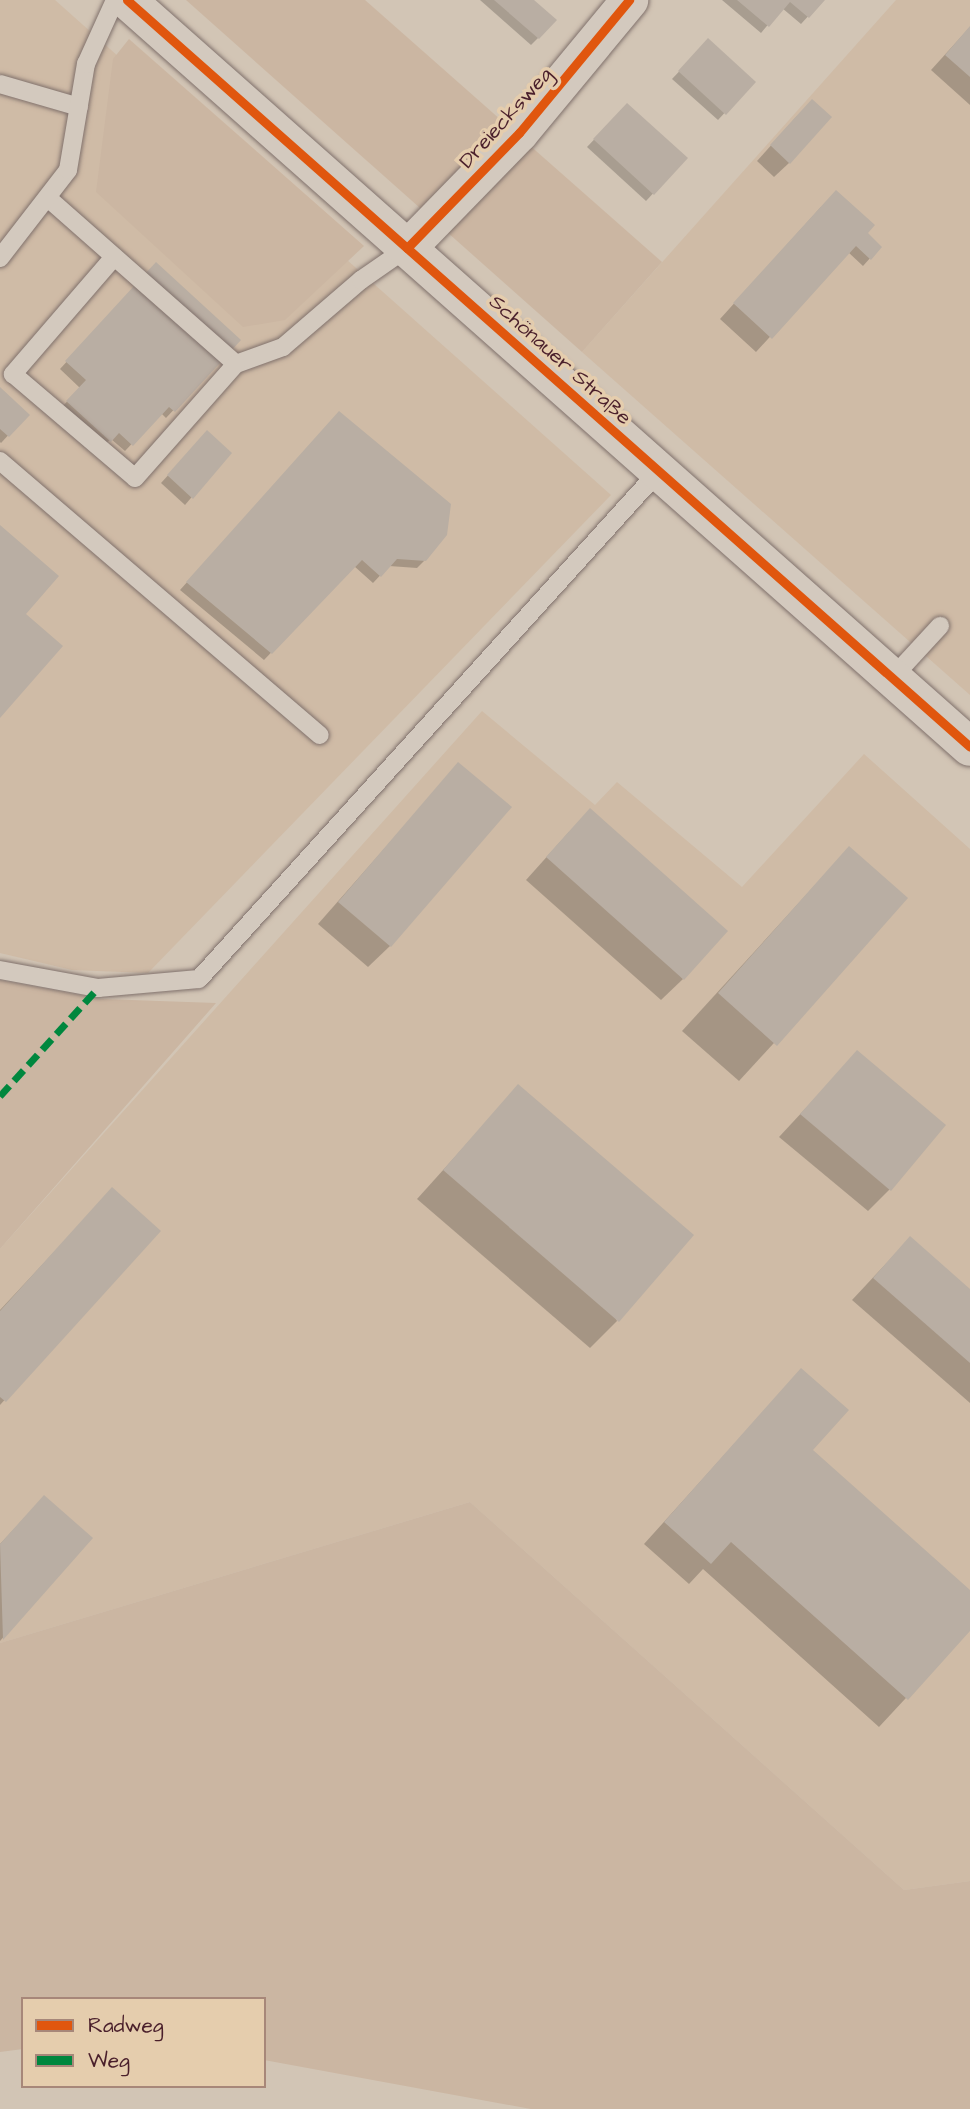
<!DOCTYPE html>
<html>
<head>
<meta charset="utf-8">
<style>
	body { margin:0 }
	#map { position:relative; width:970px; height:2109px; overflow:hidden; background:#d2c5b5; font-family:"Architects Daughter",sans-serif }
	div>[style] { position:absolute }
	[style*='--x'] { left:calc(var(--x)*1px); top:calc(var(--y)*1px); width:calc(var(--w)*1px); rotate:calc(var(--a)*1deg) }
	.built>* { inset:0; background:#cfbba6 }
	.green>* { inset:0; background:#cbb6a2 }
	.shadow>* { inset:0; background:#0003 }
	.building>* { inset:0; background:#b9aea3 }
	.roads { filter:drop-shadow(0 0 2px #80716c) drop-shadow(0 0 2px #80716c) }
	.lane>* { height:18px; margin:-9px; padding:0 9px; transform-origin:9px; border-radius:9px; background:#d3c9be }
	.street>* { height:37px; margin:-18.5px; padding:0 18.5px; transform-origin:18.5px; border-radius:18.5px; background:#d3c9be }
	.primary>* { height:38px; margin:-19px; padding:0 19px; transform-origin:19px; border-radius:19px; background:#d3c9be }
	.quiet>* { height:7px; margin-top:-3.5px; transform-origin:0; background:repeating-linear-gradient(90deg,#00873e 0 14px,transparent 0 21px) }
	.cycleway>* { height:9px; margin:-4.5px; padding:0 4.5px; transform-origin:4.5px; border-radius:4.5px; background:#e0560e }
	span { translate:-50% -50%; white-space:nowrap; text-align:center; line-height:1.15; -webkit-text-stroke:7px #e5cdad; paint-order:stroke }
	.street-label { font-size:21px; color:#4a1f2b }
	.legend { position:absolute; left:21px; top:1997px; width:245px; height:91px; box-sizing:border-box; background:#e5cdad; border:2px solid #a78779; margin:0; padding:9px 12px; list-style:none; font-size:21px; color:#4a1f2b }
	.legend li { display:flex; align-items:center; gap:14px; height:35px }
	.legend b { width:35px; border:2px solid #a78779 }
</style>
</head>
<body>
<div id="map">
	<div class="built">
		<div style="clip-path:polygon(0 0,55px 0,611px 495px,148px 973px,72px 970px,0 953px)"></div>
		<div style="clip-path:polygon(896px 0,970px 0,970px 695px,582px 352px)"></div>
		<div style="clip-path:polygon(482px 711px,595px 805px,617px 782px,742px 887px,864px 754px,970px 849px,970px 1881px,904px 1890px,470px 1502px,0 1643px,0 1249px)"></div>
	</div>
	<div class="green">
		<div style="clip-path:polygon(186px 0,365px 0,662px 262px,582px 352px)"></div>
		<div style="clip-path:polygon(129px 39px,364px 246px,285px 320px,243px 327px,96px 192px,113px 59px)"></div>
		<div style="clip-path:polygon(0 980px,102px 999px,216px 1003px,0 1249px)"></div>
		<div style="clip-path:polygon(470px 1502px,904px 1890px,970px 1881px,970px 2109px,531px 2109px,264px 2060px,264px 1999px,23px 1999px,23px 2049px,0 2052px,0 1643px)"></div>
	</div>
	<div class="shadow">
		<div style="clip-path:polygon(480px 0,532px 0,538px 38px,531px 45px)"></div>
		<div style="clip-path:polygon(722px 0,820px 0,822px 1px,801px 24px,782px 8px,761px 33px)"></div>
		<div style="clip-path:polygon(970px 27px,970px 105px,931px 70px)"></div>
		<div style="clip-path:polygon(708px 41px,753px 82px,718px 120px,672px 79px)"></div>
		<div style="clip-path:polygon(627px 105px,686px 158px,646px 201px,587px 147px)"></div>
		<div style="clip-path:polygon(797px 116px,789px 163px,774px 177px,757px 161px)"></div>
		<div style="clip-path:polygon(821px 207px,866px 233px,880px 247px,863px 266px,848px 252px,756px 352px,720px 319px)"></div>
		<div style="clip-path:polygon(150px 271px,239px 340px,166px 418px,161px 413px,125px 451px,111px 439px,102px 447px,60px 409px,80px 388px,60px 369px)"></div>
		<div style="clip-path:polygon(0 390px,27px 415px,1px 443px,0 442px)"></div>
		<div style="clip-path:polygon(332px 421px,425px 560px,417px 568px,389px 566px,373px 583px,354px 566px,264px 660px,180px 590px)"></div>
		<div style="clip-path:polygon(201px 439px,229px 453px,185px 505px,161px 483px)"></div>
		<div style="clip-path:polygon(459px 764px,390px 946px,368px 967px,318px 924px)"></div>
		<div style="clip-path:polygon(569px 832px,683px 979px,661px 1000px,526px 880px)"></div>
		<div style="clip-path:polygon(849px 848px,906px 899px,739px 1081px,682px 1031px)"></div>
		<div style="clip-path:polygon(857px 1053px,890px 1189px,868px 1211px,779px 1137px)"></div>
		<div style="clip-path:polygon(518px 1087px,617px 1321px,590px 1348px,417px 1199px)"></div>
		<div style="clip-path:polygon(112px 1190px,158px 1231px,0 1405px,0 1310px)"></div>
		<div style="clip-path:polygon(910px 1238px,970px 1291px,970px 1403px,852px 1300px)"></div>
		<div style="clip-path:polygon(801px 1370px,810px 1450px,970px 1593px,970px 1629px,879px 1727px,703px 1569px,689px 1584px,644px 1544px)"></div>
		<div style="clip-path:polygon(44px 1497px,91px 1538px,0 1641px,0 1544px)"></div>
	</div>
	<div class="building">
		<div style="clip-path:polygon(494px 0,534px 0,557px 20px,539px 39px)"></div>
		<div style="clip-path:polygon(737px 0,825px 0,809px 18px,790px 2px,769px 27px)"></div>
		<div style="clip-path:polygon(970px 26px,970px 77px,945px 55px)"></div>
		<div style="clip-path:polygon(708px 38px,756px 82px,726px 115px,678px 71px)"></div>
		<div style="clip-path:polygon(812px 99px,832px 117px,790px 164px,770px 145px)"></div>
		<div style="clip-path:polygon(627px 103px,688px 158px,654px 195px,593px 139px)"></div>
		<div style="clip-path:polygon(836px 190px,875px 225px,868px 233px,882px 247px,871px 260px,856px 246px,772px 339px,733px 303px)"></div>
		<div style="clip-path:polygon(156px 262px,241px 340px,175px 412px,169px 407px,133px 446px,119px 433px,111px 442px,66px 401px,86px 380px,65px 361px)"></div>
		<div style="clip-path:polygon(0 387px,30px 415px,9px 437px,0 429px)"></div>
		<div style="clip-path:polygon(339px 411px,451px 504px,447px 535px,426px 561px,397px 559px,381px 577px,362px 560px,272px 654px,186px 582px)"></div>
		<div style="clip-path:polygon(207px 430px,232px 453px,193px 499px,167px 475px)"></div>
		<div style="clip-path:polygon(0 525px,59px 576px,26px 614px,63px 646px,0 718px)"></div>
		<div style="clip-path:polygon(458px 762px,512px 807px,391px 947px,338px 902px)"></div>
		<div style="clip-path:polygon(590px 808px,728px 931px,684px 980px,546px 857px)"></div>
		<div style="clip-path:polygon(849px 846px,908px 898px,777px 1046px,718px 993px)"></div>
		<div style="clip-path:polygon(857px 1050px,946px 1125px,891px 1191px,800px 1114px)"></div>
		<div style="clip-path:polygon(518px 1084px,694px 1235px,619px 1322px,443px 1170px)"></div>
		<div style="clip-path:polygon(112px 1187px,161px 1231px,6px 1402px,0 1397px,0 1311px)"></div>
		<div style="clip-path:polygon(910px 1236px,970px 1289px,970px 1363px,873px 1278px)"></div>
		<div style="clip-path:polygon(801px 1368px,849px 1410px,813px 1450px,970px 1590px,970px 1631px,908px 1700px,731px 1542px,711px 1564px,664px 1522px)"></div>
		<div style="clip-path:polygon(44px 1495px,93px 1538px,3px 1640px,0 1544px)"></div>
	</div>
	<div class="roads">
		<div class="lane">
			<div style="--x:0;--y:84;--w:82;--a:16.2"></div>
			<div style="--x:49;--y:199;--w:249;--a:41.4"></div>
			<div style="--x:236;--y:364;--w:50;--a:-19.9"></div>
			<div style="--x:283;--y:347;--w:103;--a:-40.7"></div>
			<div style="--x:361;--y:280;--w:56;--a:-34.8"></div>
			<div style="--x:114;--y:257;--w:155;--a:130.8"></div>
			<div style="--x:13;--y:374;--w:160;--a:40.4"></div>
			<div style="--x:135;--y:478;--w:152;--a:-48.5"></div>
			<div style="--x:0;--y:258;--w:111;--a:-52.3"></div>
			<div style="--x:68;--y:170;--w:108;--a:-80.4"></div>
			<div style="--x:86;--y:64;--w:70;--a:-65.6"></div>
			<div style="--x:0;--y:461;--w:421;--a:40.6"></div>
			<div style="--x:892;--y:678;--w:71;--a:-47.3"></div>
			<div style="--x:0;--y:970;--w:100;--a:10.4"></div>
			<div style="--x:98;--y:988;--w:101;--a:-5.1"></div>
			<div style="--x:199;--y:979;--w:685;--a:-47.84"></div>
		</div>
		<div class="street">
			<div style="--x:407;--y:248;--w:161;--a:-45.8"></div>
			<div style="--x:519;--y:133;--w:173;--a:-50.4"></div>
		</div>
		<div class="primary">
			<div style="--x:127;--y:0;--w:1126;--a:41.54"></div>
		</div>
	</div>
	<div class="quiet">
		<div style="--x:0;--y:1096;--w:146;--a:-47.8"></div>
	</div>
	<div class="cycleway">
		<div style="--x:127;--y:0;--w:1126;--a:41.54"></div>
		<div style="--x:407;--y:248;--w:161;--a:-45.8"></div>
		<div style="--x:519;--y:133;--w:173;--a:-50.4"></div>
	</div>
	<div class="street-label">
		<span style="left:506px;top:118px;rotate:-48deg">Dreiecksweg</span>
		<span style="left:560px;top:360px;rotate:42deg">Schönauer Straße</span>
	</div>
	<ul class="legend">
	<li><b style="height:9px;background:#e0560e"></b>Radweg</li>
	<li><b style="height:9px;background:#00873e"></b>Weg</li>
	</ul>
</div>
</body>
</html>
